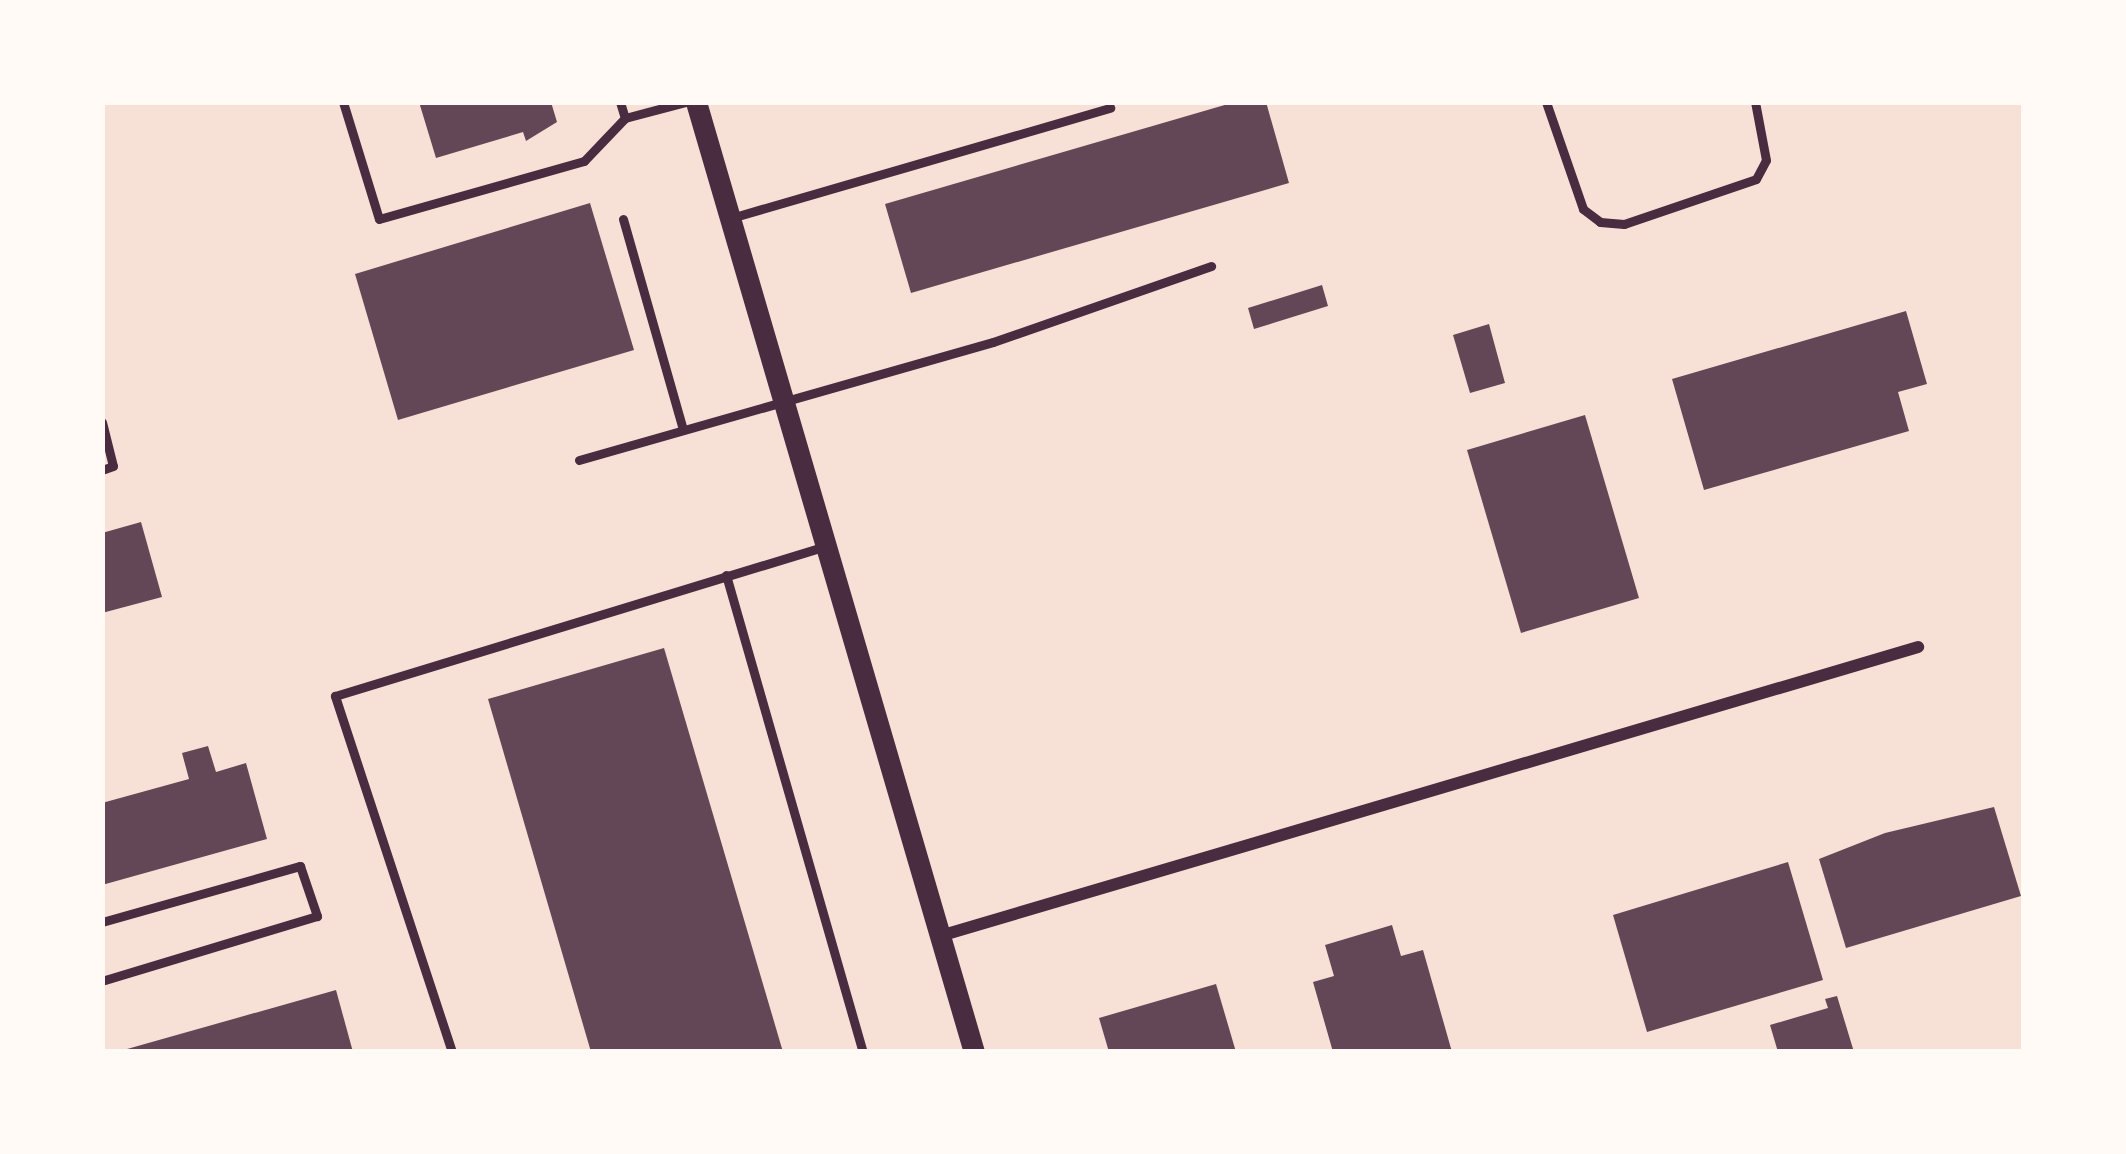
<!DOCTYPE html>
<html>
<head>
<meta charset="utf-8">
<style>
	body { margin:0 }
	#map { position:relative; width:2126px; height:1154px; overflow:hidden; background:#f7e1d7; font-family:"Zilla Slab",serif }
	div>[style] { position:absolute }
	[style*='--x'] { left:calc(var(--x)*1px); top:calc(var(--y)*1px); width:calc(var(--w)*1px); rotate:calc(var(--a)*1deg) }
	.building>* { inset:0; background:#644757 }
	.service>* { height:9px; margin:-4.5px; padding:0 4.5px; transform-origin:4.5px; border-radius:4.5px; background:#4a2c40 }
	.minor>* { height:12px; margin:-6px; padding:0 6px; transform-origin:6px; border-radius:6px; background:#4a2c40 }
	.tertiary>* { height:21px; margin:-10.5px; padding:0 10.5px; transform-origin:10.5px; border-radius:10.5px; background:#4a2c40 }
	span { translate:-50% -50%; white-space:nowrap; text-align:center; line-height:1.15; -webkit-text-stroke:12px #fffaf5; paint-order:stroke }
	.frame { position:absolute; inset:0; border:105px solid #fffaf5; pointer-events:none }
</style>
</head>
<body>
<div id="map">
	<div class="building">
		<div style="clip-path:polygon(419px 102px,551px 102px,557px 122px,526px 141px,523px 132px,436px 158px)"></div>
		<div style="clip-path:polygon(1235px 102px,1266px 102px,1289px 183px,911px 293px,885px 204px)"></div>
		<div style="clip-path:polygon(590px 203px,634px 350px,398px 420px,355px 274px)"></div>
		<div style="clip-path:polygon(1322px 285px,1328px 306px,1254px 329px,1248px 308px)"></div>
		<div style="clip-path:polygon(1906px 311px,1927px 384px,1898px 392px,1909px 431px,1704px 490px,1672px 379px)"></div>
		<div style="clip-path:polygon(1489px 324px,1505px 383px,1470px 393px,1453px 335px)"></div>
		<div style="clip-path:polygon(1585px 415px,1639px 598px,1521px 633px,1467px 450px)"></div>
		<div style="clip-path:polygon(141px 522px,162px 597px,102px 613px,102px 533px)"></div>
		<div style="clip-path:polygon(664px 648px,783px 1052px,591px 1052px,488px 699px)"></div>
		<div style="clip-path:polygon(208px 746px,216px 772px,246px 763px,267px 839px,102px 885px,102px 803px,189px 779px,182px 753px)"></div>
		<div style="clip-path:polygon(1994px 807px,2021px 896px,1846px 948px,1819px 859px,1885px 833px)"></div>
		<div style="clip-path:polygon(1788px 862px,1823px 980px,1647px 1032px,1613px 915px)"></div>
		<div style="clip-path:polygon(1392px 925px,1401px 956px,1423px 950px,1452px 1052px,1333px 1052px,1313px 982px,1334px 976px,1325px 945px)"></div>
		<div style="clip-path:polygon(1216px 984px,1236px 1052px,1109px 1052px,1099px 1018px)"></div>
		<div style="clip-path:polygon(336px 990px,353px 1052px,121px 1052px,120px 1051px)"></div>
		<div style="clip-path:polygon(1837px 996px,1854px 1052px,1778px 1052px,1770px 1025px,1828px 1008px,1825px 999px)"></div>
	</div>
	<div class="service">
		<div style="--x:343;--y:102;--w:122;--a:72.9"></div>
		<div style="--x:379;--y:219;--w:213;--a:-15.8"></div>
		<div style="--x:584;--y:161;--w:59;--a:-46.4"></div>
		<div style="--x:620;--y:102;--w:17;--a:73"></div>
		<div style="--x:625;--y:118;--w:62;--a:-14.9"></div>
		<div style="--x:1546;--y:102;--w:113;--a:70.9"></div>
		<div style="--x:1583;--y:209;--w:21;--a:37"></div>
		<div style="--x:1600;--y:222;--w:24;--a:5"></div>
		<div style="--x:1624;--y:224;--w:139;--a:-18.8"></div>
		<div style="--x:1756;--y:179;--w:21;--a:-62"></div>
		<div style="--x:1766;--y:160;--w:59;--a:-100.7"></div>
		<div style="--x:731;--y:218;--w:395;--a:-16.2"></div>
		<div style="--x:623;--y:219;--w:219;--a:74.1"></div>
		<div style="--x:102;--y:422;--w:45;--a:76"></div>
		<div style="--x:113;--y:466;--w:12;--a:160"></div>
		<div style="--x:579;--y:460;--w:430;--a:-15.9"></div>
		<div style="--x:993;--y:342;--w:231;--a:-19.2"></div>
		<div style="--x:726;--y:575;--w:496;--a:74"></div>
		<div style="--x:102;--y:922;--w:206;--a:-15.8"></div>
		<div style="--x:300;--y:866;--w:53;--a:71.2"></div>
		<div style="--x:317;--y:916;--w:225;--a:163.2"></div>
		<div style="--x:452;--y:1052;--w:375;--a:-108.2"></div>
		<div style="--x:335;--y:696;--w:513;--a:-16.99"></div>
	</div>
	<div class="minor">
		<div style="--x:940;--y:936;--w:1020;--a:-16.46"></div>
	</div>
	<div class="tertiary">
		<div style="--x:696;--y:102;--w:990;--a:73.69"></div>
	</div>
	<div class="frame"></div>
</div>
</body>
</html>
